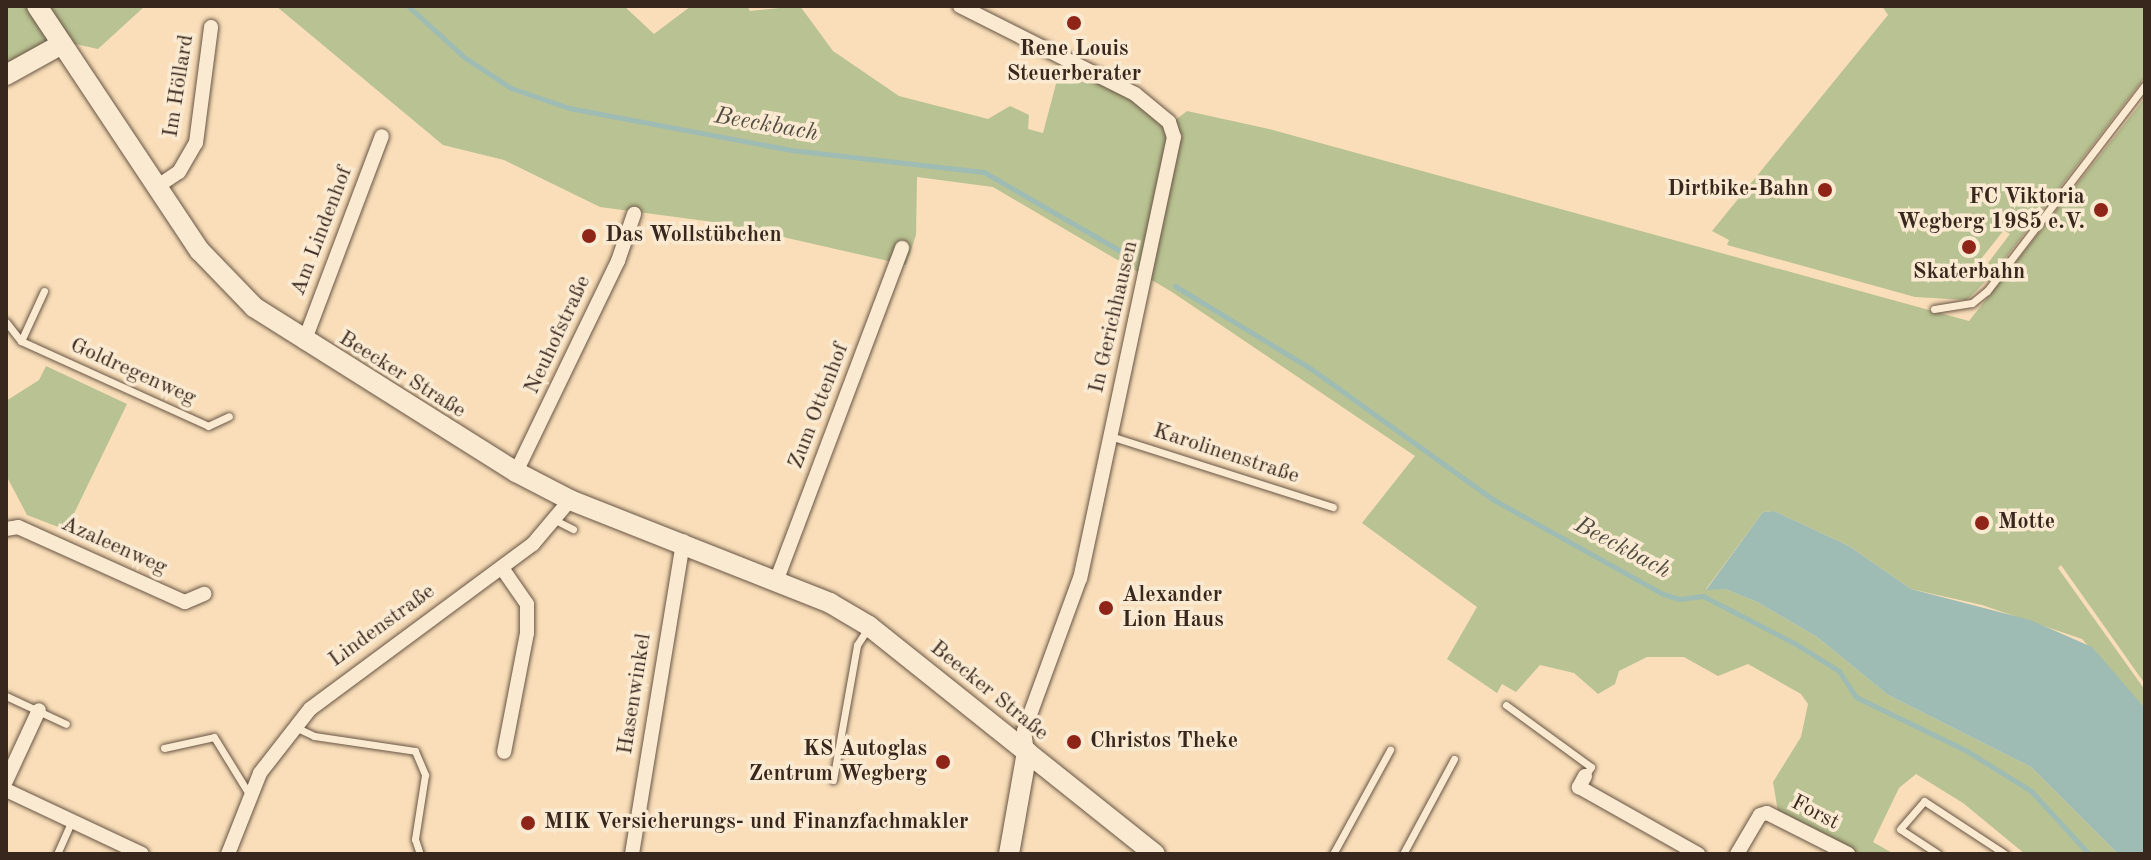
<!DOCTYPE html>
<html>
<head>
<meta charset="utf-8">
<style>
	body { margin:0 }
	#map { position:relative; width:2151px; height:860px; overflow:hidden; background:#f9deb9; font-family:"Old Standard TT",serif }
	div>[style] { position:absolute }
	[style*='--x'] { left:calc(var(--x)*1px); top:calc(var(--y)*1px); width:calc(var(--w)*1px); rotate:calc(var(--a)*1deg) }
	.green>* { inset:0; background:#b9c292 }
	.water>* { inset:0; background:#9ebcb3 }
	.stream>* { height:5px; margin:-2.5px; padding:0 2.5px; transform-origin:2.5px; border-radius:2.5px; background:#9ebcb3 }
	.roads { filter:drop-shadow(0 0 2px #685544) drop-shadow(0 0 2px #685544) }
	.lane>* { height:7px; margin:-3.5px; padding:0 3.5px; transform-origin:3.5px; border-radius:3.5px; background:#fbead2 }
	.street>* { height:14px; margin:-7px; padding:0 7px; transform-origin:7px; border-radius:7px; background:#fbead2 }
	.secondary>* { height:20px; margin:-10px; padding:0 10px; transform-origin:10px; border-radius:10px; background:#fbead2 }
	.dots>* { width:22px; height:22px; translate:-50% -50%; box-sizing:border-box; border:4px solid #fbead2; border-radius:50% }
	span { translate:-50% -50%; white-space:nowrap; text-align:center; line-height:1.15; -webkit-text-stroke:7px #fbead2; paint-order:stroke }
	.poi-label { font-size:22px; color:#37271d; font-weight:700 }
	.right { translate:-100% -50%; text-align:right }
	.left { translate:0 -50%; text-align:left }
	.street-label { font-size:22px; color:#37271d }
	.water-label { font-size:24px; color:#514c42; font-style:italic }
	.frame { position:absolute; inset:0; border:8px solid #37271d; pointer-events:none }
</style>
</head>
<body>
<div id="map">
	<div class="green">
		<div style="clip-path:polygon(6px 6px,145px 6px,98px 49px,57px 40px,6px 68px)"></div>
		<div style="clip-path:polygon(276px 6px,624px 6px,654px 34px,691px 6px,747px 6px,750px 11px,800px 6px,833px 51px,899px 96px,988px 119px,1010px 106px,1029px 115px,1028px 129px,1043px 133px,1061px 65px,1140px 104px,1164px 129px,1187px 111px,1269px 129px,1969px 321px,2145px 98px,2145px 684px,2061px 565px,2058px 568px,2145px 690px,2145px 708px,2082px 639px,1982px 605px,1911px 589px,1849px 546px,1774px 511px,1763px 512px,1706px 589px,1725px 589px,1757px 602px,1817px 637px,1888px 695px,2031px 767px,2118px 854px,2025px 854px,1963px 803px,1916px 774px,1899px 788px,1873px 842px,1894px 854px,1859px 854px,1778px 812px,1773px 782px,1801px 737px,1808px 704px,1801px 694px,1748px 664px,1718px 676px,1684px 657px,1647px 657px,1619px 671px,1615px 684px,1598px 694px,1574px 673px,1540px 665px,1516px 692px,1502px 684px,1497px 693px,1447px 659px,1477px 607px,1362px 523px,1415px 456px,1172px 292px,993px 187px,917px 177px,916px 235px,906px 265px,721px 223px,600px 207px,504px 160px,443px 145px)"></div>
		<div style="clip-path:polygon(1882px 6px,2145px 6px,2145px 77px,1997px 269px,1988px 263px,2010px 234px,2004px 230px,1977px 264px,1991px 276px,1967px 300px,1915px 297px,1727px 245px,1729px 240px,1712px 231px,1888px 15px)"></div>
		<div style="clip-path:polygon(46px 366px,127px 404px,66px 530px,27px 515px,6px 475px,6px 401px,39px 380px)"></div>
	</div>
	<div class="water">
		<div style="clip-path:polygon(1774px 511px,1849px 546px,1911px 589px,2030px 620px,2092px 647px,2145px 708px,2145px 854px,2118px 854px,2031px 767px,1888px 695px,1817px 637px,1757px 602px,1725px 589px,1706px 590px,1763px 512px)"></div>
	</div>
	<div class="stream">
		<div style="--x:408;--y:6;--w:76;--a:42.3"></div>
		<div style="--x:464;--y:57;--w:56;--a:33.4"></div>
		<div style="--x:511;--y:88;--w:61;--a:19"></div>
		<div style="--x:569;--y:108;--w:226;--a:10.7"></div>
		<div style="--x:791;--y:150;--w:194;--a:6.5"></div>
		<div style="--x:984;--y:172;--w:168;--a:30.1"></div>
		<div style="--x:1175;--y:286;--w:158;--a:31.3"></div>
		<div style="--x:1310;--y:368;--w:226;--a:35.7"></div>
		<div style="--x:1494;--y:500;--w:193;--a:29.1"></div>
		<div style="--x:1663;--y:594;--w:17;--a:17"></div>
		<div style="--x:1679;--y:599;--w:24;--a:-7"></div>
		<div style="--x:1703;--y:596;--w:105;--a:27.3"></div>
		<div style="--x:1796;--y:644;--w:51;--a:32.1"></div>
		<div style="--x:1839;--y:671;--w:31;--a:57"></div>
		<div style="--x:1856;--y:697;--w:123;--a:25.9"></div>
		<div style="--x:1967;--y:751;--w:75;--a:32"></div>
		<div style="--x:2031;--y:791;--w:86;--a:47.4"></div>
	</div>
	<div class="roads">
		<div class="lane">
			<div style="--x:1934;--y:309;--w:38;--a:-9"></div>
			<div style="--x:1972;--y:303;--w:19;--a:-39"></div>
			<div style="--x:1987;--y:291;--w:260;--a:-52.5"></div>
			<div style="--x:6;--y:322;--w:24;--a:52"></div>
			<div style="--x:21;--y:341;--w:205;--a:24.4"></div>
			<div style="--x:208;--y:426;--w:23;--a:-25"></div>
			<div style="--x:21;--y:341;--w:55;--a:-65.3"></div>
			<div style="--x:1110;--y:436;--w:234;--a:17.7"></div>
			<div style="--x:557;--y:521;--w:18;--a:27"></div>
			<div style="--x:6;--y:696;--w:66;--a:25"></div>
			<div style="--x:1506;--y:705;--w:105;--a:36.1"></div>
			<div style="--x:1591;--y:767;--w:11;--a:124"></div>
			<div style="--x:295;--y:727;--w:21;--a:25"></div>
			<div style="--x:314;--y:736;--w:102;--a:8.4"></div>
			<div style="--x:415;--y:751;--w:26;--a:67"></div>
			<div style="--x:425;--y:775;--w:65;--a:98.9"></div>
			<div style="--x:415;--y:839;--w:16;--a:72"></div>
			<div style="--x:164;--y:748;--w:51;--a:-12.4"></div>
			<div style="--x:214;--y:737;--w:67;--a:58.4"></div>
			<div style="--x:833;--y:780;--w:137;--a:-79.9"></div>
			<div style="--x:857;--y:645;--w:20;--a:-57"></div>
			<div style="--x:57;--y:854;--w:36;--a:-66"></div>
			<div style="--x:1333;--y:854;--w:119;--a:-61.3"></div>
			<div style="--x:1403;--y:854;--w:108;--a:-61.8"></div>
			<div style="--x:1938;--y:854;--w:45;--a:-146.7"></div>
			<div style="--x:1900;--y:829;--w:37;--a:-49"></div>
			<div style="--x:1924;--y:801;--w:97;--a:33.2"></div>
		</div>
		<div class="street">
			<div style="--x:960;--y:6;--w:196;--a:26.7"></div>
			<div style="--x:1135;--y:94;--w:44;--a:39.5"></div>
			<div style="--x:1169;--y:122;--w:16;--a:72"></div>
			<div style="--x:1174;--y:137;--w:451;--a:102"></div>
			<div style="--x:1080;--y:578;--w:163;--a:110.1"></div>
			<div style="--x:1024;--y:731;--w:21;--a:82"></div>
			<div style="--x:158;--y:186;--w:25;--a:-34"></div>
			<div style="--x:179;--y:172;--w:34;--a:-60"></div>
			<div style="--x:196;--y:143;--w:117;--a:-82.6"></div>
			<div style="--x:304;--y:342;--w:220;--a:-69.3"></div>
			<div style="--x:516;--y:472;--w:234;--a:-64.2"></div>
			<div style="--x:618;--y:261;--w:50;--a:-71.2"></div>
			<div style="--x:6;--y:529;--w:12;--a:-9"></div>
			<div style="--x:18;--y:527;--w:183;--a:24.2"></div>
			<div style="--x:185;--y:602;--w:21;--a:-23"></div>
			<div style="--x:502;--y:568;--w:44;--a:55.2"></div>
			<div style="--x:527;--y:604;--w:29;--a:90"></div>
			<div style="--x:527;--y:633;--w:121;--a:100.9"></div>
			<div style="--x:777;--y:579;--w:354;--a:-69.3"></div>
			<div style="--x:1585;--y:776;--w:13;--a:119"></div>
			<div style="--x:1579;--y:787;--w:137;--a:29.4"></div>
			<div style="--x:6;--y:781;--w:78;--a:-65.1"></div>
			<div style="--x:6;--y:790;--w:150;--a:25.2"></div>
			<div style="--x:228;--y:854;--w:87;--a:-68.4"></div>
			<div style="--x:260;--y:773;--w:81;--a:-52"></div>
			<div style="--x:310;--y:709;--w:277;--a:-36.5"></div>
			<div style="--x:533;--y:544;--w:57;--a:-49.9"></div>
			<div style="--x:632;--y:854;--w:317;--a:-80.7"></div>
			<div style="--x:1737;--y:854;--w:45;--a:-59.5"></div>
			<div style="--x:1760;--y:815;--w:7;--a:-16"></div>
			<div style="--x:1767;--y:813;--w:91;--a:26.8"></div>
		</div>
		<div class="secondary">
			<div style="--x:37;--y:6;--w:294;--a:56.4"></div>
			<div style="--x:200;--y:251;--w:78;--a:46"></div>
			<div style="--x:254;--y:307;--w:310;--a:32.2"></div>
			<div style="--x:516;--y:472;--w:61;--a:27.4"></div>
			<div style="--x:570;--y:500;--w:280;--a:21.6"></div>
			<div style="--x:830;--y:603;--w:45;--a:30.5"></div>
			<div style="--x:869;--y:626;--w:366;--a:38.6"></div>
			<div style="--x:6;--y:75;--w:64;--a:-29"></div>
			<div style="--x:1009;--y:854;--w:104;--a:-80"></div>
		</div>
	</div>
	<div class="dots">
		<div style="left:1074px;top:23px;background:#8f2418"></div>
		<div style="left:1825px;top:190px;background:#8f2418"></div>
		<div style="left:2101px;top:210px;background:#8f2418"></div>
		<div style="left:589px;top:236px;background:#8f2418"></div>
		<div style="left:1969px;top:247px;background:#8f2418"></div>
		<div style="left:1982px;top:523px;background:#8f2418"></div>
		<div style="left:1106px;top:608px;background:#8f2418"></div>
		<div style="left:1074px;top:742px;background:#8f2418"></div>
		<div style="left:943px;top:762px;background:#8f2418"></div>
		<div style="left:528px;top:823px;background:#8f2418"></div>
	</div>
	<div class="poi-label">
		<span style="left:1074px;top:62px">Rene Louis<br>Steuerberater</span>
		<span class="right" style="left:1809px;top:190px">Dirtbike-Bahn</span>
		<span class="right" style="left:2085px;top:210px">FC Viktoria<br>Wegberg 1985 e.V.</span>
		<span class="left" style="left:605px;top:236px">Das Wollstübchen</span>
		<span style="left:1969px;top:273px">Skaterbahn</span>
		<span class="left" style="left:1998px;top:523px">Motte</span>
		<span class="left" style="left:1122px;top:608px">Alexander<br>Lion Haus</span>
		<span class="left" style="left:1090px;top:742px">Christos Theke</span>
		<span class="right" style="left:927px;top:762px">KS Autoglas<br>Zentrum Wegberg</span>
		<span class="left" style="left:544px;top:823px">MIK Versicherungs- und Finanzfachmakler</span>
	</div>
	<div class="street-label">
		<span style="left:179px;top:86px;rotate:-81deg">Im Höllard</span>
		<span style="left:322px;top:231px;rotate:-69deg">Am Lindenhof</span>
		<span style="left:1114px;top:317px;rotate:-77deg">In Gerichhausen</span>
		<span style="left:558px;top:335px;rotate:-65deg">Neuhofstraße</span>
		<span style="left:133px;top:372px;rotate:24deg">Goldregenweg</span>
		<span style="left:402px;top:375px;rotate:32deg">Beecker Straße</span>
		<span style="left:819px;top:406px;rotate:-69deg">Zum Ottenhof</span>
		<span style="left:1226px;top:454px;rotate:18deg">Karolinenstraße</span>
		<span style="left:114px;top:546px;rotate:24deg">Azaleenweg</span>
		<span style="left:382px;top:626px;rotate:-36deg">Lindenstraße</span>
		<span style="left:989px;top:691px;rotate:39deg">Beecker Straße</span>
		<span style="left:635px;top:694px;rotate:-81deg">Hasenwinkel</span>
		<span style="left:1815px;top:813px;rotate:27deg">Forst</span>
	</div>
	<div class="water-label">
		<span style="left:766px;top:126px;rotate:10deg">Beeckbach</span>
		<span style="left:1622px;top:549px;rotate:28deg">Beeckbach</span>
	</div>
	<div class="frame"></div>
</div>
</body>
</html>
